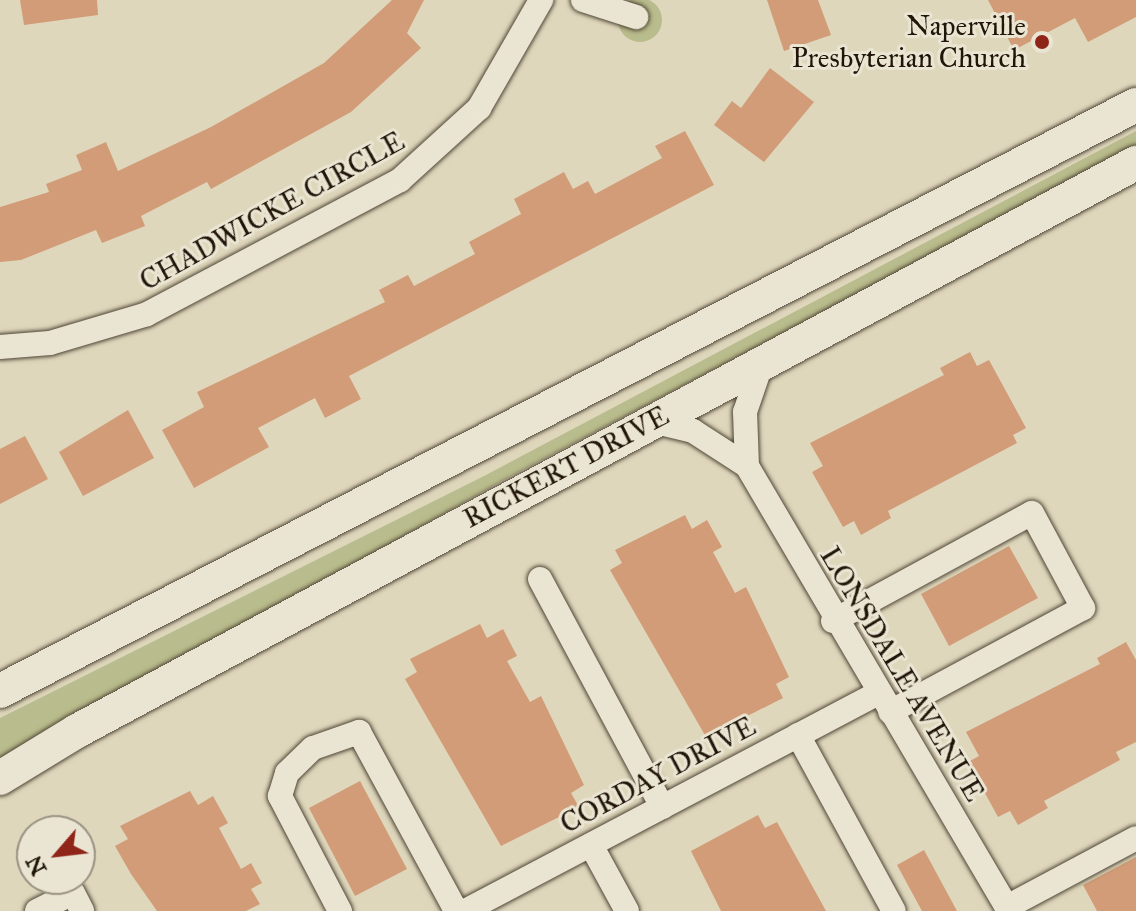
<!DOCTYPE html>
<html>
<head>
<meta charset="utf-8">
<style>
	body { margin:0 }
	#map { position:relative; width:1136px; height:911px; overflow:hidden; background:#dfd7bc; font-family:"IM FELL Great Primer",serif }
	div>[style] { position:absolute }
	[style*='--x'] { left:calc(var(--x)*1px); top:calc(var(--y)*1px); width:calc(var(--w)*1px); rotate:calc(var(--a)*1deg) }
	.green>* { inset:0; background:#b9bc8c }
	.round { border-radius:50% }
	.building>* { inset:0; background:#d19c77 }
	.roads { filter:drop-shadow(0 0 2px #504636) drop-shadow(0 0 2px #504636) }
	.street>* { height:24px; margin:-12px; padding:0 12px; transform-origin:12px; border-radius:12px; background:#eae5d3 }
	.secondary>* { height:34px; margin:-17px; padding:0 17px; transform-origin:17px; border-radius:17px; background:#eae5d3 }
	.dots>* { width:22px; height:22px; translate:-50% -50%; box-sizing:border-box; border:4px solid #eae5d3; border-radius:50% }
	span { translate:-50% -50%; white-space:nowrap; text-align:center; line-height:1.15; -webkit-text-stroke:6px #eae5d3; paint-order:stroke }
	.poi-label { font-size:28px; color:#211509 }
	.right { translate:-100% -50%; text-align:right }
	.street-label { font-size:28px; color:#211509 }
	.north { position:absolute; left:16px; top:815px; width:80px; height:80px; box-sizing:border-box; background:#eae5d3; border:2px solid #9a9282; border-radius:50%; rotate:242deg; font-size:22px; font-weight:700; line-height:32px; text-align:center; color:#211509 }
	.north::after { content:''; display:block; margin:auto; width:28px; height:36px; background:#8f2418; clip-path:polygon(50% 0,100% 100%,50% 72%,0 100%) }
</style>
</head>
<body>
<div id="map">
	<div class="green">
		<div class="round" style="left:618px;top:-2px;width:44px;height:44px"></div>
		<div style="clip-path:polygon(1136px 131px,1136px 147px,511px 476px,0 762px,0 718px,484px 476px)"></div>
	</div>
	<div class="building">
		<div style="clip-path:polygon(20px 0,97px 0,98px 15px,24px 25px)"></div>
		<div style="clip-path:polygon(392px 0,424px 0,407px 33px,421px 48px,351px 112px,211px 189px,207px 182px,141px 216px,145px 226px,102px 243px,96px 230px,21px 260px,0 262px,0 207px,49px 192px,46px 184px,82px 170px,76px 155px,106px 142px,118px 171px,211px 127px,324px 63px)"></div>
		<div style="clip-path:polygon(767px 0,818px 0,831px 35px,784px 51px)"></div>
		<div style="clip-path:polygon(988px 0,1136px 0,1136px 17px,1088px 42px,1075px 18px,1014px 50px)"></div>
		<div style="clip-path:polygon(770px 68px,814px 102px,764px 162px,714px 125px,732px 101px,741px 108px)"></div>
		<div style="clip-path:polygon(685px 131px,714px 185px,349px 376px,361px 399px,325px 418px,315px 398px,258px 428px,269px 447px,194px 488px,162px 430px,204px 407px,197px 392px,385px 302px,379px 290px,408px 275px,414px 286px,475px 254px,469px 242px,521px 214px,514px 199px,564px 172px,573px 189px,588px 181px,595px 194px,662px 158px,655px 146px)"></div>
		<div style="clip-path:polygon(970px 352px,977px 366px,989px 360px,1026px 428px,1013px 435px,1017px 443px,888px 511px,891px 518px,861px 535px,854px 521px,843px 527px,812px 472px,823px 466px,810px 443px,944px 375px,940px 368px)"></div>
		<div style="clip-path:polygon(128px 410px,154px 458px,83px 496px,59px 452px)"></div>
		<div style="clip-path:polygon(25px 436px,48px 479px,0 504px,0 449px)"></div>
		<div style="clip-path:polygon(685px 515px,692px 529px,707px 520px,722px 547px,713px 552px,735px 593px,746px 587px,789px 677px,776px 684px,783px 698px,706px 737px,610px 570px,622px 563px,615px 550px)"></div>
		<div style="clip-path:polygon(1009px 546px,1038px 598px,949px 646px,921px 594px)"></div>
		<div style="clip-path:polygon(480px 624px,487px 638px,503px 629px,517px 656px,507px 661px,530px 702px,541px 696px,584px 785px,571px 793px,579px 807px,501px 846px,405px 679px,417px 672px,410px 659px)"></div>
		<div style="clip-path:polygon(1126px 642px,1136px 660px,1136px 742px,1116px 752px,1120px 760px,1044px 801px,1048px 808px,1018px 825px,1010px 811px,998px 817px,968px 762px,979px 756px,966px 732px,1100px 664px,1097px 658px)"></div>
		<div style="clip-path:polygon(360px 781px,407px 869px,355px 896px,309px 808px)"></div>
		<div style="clip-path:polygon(190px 791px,198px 805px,213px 796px,228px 823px,219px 828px,241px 869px,251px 863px,262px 883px,251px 889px,260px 904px,246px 911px,157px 911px,131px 874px,115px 846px,128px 839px,120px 826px)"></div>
		<div style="clip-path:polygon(758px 815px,765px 828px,777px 822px,826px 911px,721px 911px,691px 851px)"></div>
		<div style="clip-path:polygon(924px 850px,957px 911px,922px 911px,897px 865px)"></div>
		<div style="clip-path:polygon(1136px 857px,1136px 911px,1097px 911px,1083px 885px)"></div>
	</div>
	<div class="roads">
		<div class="street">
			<div style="--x:583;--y:0;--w:56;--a:17.8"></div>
			<div style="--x:0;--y:347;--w:50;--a:-4.6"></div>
			<div style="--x:50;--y:343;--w:101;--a:-16.6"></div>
			<div style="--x:147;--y:314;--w:286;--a:-27.9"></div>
			<div style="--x:400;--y:180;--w:107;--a:-42.3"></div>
			<div style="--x:479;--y:108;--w:125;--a:-60.1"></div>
			<div style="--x:652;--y:421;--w:42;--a:13.7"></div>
			<div style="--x:693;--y:431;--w:64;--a:32.9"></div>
			<div style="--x:747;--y:466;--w:516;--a:59.51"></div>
			<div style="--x:747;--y:466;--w:54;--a:-92.1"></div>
			<div style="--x:745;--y:412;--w:53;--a:-71.2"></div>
			<div style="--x:540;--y:579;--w:259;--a:61.8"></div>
			<div style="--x:833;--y:621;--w:226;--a:-28.5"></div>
			<div style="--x:1032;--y:513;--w:108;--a:61.8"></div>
			<div style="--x:1083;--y:608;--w:219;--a:151.7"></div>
			<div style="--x:798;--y:735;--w:200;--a:61.4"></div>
			<div style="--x:591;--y:845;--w:75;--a:61.4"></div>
			<div style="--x:1007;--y:907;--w:146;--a:-28.1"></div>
			<div style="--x:37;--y:911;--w:40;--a:-26.6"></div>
			<div style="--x:73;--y:893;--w:20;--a:63"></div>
			<div style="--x:340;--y:911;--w:130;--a:-117.6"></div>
			<div style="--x:280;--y:796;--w:24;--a:-73"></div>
			<div style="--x:287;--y:773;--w:36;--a:-44"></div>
			<div style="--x:313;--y:748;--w:49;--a:-19.2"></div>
			<div style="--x:359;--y:732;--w:204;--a:61.5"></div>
			<div style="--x:465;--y:911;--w:468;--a:-27.8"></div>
		</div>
		<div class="secondary">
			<div style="--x:0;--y:691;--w:1278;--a:-27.29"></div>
			<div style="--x:0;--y:778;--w:90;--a:-31.4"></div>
			<div style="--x:77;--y:731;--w:1202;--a:-28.21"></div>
		</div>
	</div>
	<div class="dots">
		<div style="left:1042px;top:42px;background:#8f2418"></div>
	</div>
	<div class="poi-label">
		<span class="right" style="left:1026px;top:42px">Naperville<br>Presbyterian Church</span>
	</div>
	<div class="street-label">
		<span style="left:272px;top:211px;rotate:-29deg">CHADWICKE CIRCLE</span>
		<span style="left:566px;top:467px;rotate:-28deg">RICKERT DRIVE</span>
		<span style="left:902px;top:674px;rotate:59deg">LONSDALE AVENUE</span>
		<span style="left:658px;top:775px;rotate:-28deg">CORDAY DRIVE</span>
	</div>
	<div class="north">N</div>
</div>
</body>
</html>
